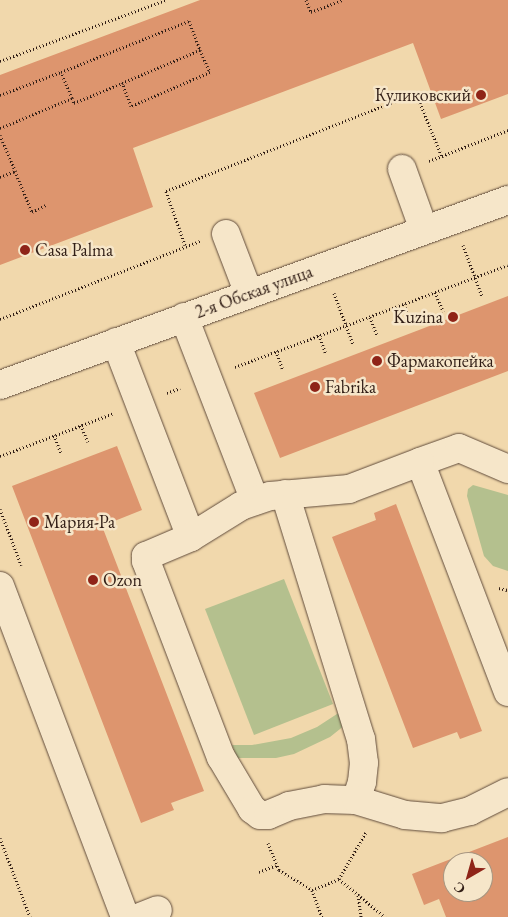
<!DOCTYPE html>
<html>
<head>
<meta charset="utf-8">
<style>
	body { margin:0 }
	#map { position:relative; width:508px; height:917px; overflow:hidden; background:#f1d8ac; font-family:"EB Garamond",serif }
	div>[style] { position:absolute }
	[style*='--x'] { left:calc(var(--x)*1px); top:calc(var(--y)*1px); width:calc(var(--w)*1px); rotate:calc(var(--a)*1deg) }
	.green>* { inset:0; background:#b4c08e }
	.building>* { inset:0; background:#dd956e }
	.path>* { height:3px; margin-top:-1.5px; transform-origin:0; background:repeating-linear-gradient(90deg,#311e16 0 1px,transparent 0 3.5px) }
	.roads { filter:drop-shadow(0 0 1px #614c3c) drop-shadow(0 0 1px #614c3c) }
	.minor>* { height:28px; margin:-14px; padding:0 14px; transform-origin:14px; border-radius:14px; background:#f6e6c9 }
	.dots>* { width:14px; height:14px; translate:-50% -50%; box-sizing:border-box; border:2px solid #f6e6c9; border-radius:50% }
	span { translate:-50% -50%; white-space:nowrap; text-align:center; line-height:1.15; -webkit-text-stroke:5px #f6e6c9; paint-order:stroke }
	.poi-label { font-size:18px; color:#311e16 }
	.right { translate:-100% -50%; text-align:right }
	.left { translate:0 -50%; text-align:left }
	.street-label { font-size:18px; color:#311e16 }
	.north { position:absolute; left:443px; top:852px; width:50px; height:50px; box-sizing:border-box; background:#f6e6c9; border:1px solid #a79681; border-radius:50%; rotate:218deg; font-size:14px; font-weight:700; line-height:20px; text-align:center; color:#311e16 }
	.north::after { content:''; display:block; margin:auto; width:18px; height:22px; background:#8f2418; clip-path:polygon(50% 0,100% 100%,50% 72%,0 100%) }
</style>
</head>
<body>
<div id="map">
	<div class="green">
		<div style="clip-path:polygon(473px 485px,508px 495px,508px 571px,493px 566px,484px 556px,467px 496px,468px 489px)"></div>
		<div style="clip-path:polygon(284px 579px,333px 704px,254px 735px,205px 609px)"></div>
		<div style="clip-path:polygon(340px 712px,345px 725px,330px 737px,294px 754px,276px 758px,237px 758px,232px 745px,252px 745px,291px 738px,317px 727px)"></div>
	</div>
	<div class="building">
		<div style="clip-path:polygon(200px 0,508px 0,508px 94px,441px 119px,413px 43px,133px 148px,153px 207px,0 265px,0 75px)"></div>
		<div style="clip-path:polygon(508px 296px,508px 371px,280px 458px,254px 393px)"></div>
		<div style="clip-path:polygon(117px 446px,142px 510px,102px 526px,204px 791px,171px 803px,174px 810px,141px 823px,12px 486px)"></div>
		<div style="clip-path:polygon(396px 504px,482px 731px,460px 739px,457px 732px,413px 748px,332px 537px,376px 520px,374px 513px)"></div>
		<div style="clip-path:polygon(evenodd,508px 837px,508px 917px,446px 917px,439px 899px,424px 905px,412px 874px,508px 837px,453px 862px,483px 862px,483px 892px,453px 892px,453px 862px)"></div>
	</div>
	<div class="path">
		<div style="--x:306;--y:0;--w:13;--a:67"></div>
		<div style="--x:311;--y:12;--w:33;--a:-21"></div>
		<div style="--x:0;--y:61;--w:177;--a:-20.2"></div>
		<div style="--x:0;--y:95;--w:65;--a:-20.7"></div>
		<div style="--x:72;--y:98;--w:28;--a:-113"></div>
		<div style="--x:61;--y:72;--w:138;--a:-21.7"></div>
		<div style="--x:189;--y:21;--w:31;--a:69"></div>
		<div style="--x:0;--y:128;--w:78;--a:-22.6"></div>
		<div style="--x:72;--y:98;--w:5;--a:68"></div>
		<div style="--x:74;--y:103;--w:52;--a:-22.6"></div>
		<div style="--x:122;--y:83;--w:85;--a:-22.9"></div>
		<div style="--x:200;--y:50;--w:24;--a:66"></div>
		<div style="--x:210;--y:72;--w:86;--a:156.7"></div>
		<div style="--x:131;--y:106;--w:25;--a:-111"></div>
		<div style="--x:0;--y:135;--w:39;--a:67"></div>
		<div style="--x:429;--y:161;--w:85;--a:-21.4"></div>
		<div style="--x:0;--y:177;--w:16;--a:-22"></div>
		<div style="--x:15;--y:171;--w:44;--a:67.5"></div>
		<div style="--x:32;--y:212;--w:16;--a:-27"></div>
		<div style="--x:185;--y:245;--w:57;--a:-109.4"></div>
		<div style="--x:166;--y:191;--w:269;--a:-21.4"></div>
		<div style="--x:416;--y:93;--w:69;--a:67.9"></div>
		<div style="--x:463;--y:245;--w:54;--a:69.6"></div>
		<div style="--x:435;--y:292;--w:21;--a:67"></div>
		<div style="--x:334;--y:293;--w:54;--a:69.6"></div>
		<div style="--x:404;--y:304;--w:20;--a:70"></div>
		<div style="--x:370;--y:317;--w:19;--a:69"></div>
		<div style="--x:0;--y:319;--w:215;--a:-21.3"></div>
		<div style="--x:319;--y:335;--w:20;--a:70"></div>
		<div style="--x:276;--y:351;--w:20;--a:70"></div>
		<div style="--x:235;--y:367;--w:291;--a:-20.5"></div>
		<div style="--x:167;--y:393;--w:14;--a:-21"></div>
		<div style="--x:81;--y:425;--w:18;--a:68"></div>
		<div style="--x:54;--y:435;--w:19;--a:69"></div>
		<div style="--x:0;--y:456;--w:120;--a:-20.6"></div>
		<div style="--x:0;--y:509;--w:60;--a:69.4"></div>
		<div style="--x:499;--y:588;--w:9;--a:13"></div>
		<div style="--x:0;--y:838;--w:85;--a:69.2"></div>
		<div style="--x:268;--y:843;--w:29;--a:68"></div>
		<div style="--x:279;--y:870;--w:39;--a:31"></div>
		<div style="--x:312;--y:890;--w:29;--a:70"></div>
		<div style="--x:259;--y:872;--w:18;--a:-22"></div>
		<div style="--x:339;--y:879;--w:54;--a:-60.1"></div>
		<div style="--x:312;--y:890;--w:29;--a:-22"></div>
		<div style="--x:339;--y:879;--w:60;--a:39.6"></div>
		<div style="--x:358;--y:895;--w:22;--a:82"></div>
	</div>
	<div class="roads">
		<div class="minor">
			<div style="--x:402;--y:169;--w:65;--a:70.2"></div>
			<div style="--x:226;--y:234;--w:64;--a:69"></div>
			<div style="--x:184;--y:317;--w:197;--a:68.9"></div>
			<div style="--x:116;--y:342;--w:209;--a:69"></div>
			<div style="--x:0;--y:385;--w:541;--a:-20.01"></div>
			<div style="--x:420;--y:462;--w:41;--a:-19.7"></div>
			<div style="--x:459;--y:448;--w:53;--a:23.2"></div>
			<div style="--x:285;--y:494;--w:257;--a:72.8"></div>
			<div style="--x:361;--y:739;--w:24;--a:83"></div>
			<div style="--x:364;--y:763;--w:19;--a:96"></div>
			<div style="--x:362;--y:782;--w:19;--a:108"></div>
			<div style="--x:0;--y:586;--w:354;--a:69.3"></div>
			<div style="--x:508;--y:692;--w:246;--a:-110.9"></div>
			<div style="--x:420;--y:462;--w:76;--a:159.2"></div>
			<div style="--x:349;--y:489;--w:79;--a:174.9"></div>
			<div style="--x:270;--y:496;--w:31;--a:161"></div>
			<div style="--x:241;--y:506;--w:59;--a:148.2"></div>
			<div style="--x:191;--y:537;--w:49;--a:157.1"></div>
			<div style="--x:146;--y:556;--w:5;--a:90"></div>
			<div style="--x:146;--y:561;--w:210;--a:69.1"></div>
			<div style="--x:221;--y:757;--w:61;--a:59.2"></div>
			<div style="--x:252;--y:809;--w:10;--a:37"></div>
			<div style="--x:260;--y:815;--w:8;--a:0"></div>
			<div style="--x:268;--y:815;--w:23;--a:-23"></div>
			<div style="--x:289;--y:806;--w:36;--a:-11"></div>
			<div style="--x:324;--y:799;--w:32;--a:2"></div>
			<div style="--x:356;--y:800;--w:51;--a:17"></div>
			<div style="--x:405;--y:815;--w:37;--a:5"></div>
			<div style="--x:442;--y:818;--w:29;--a:-14"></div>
			<div style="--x:470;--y:811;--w:42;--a:-26.6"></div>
			<div style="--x:140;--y:917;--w:19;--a:-21"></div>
		</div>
	</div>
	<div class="dots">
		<div style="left:481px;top:95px;background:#8f2418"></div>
		<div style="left:25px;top:250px;background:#8f2418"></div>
		<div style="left:453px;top:317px;background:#8f2418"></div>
		<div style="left:377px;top:361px;background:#8f2418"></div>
		<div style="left:315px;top:387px;background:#8f2418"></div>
		<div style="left:34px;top:522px;background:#8f2418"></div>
		<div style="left:93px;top:580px;background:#8f2418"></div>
	</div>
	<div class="poi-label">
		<span class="right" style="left:471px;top:95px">Куликовский</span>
		<span class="left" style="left:35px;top:250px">Casa Palma</span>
		<span class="right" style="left:443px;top:317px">Kuzina</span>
		<span class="left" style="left:387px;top:361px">Фармакопейка</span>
		<span class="left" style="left:325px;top:387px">Fabrika</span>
		<span class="left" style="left:44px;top:522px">Мария-Ра</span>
		<span class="left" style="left:103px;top:580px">Ozon</span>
	</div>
	<div class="street-label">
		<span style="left:254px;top:292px;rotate:-20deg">2-я Обская улица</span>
	</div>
	<div class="north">С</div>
</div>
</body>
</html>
